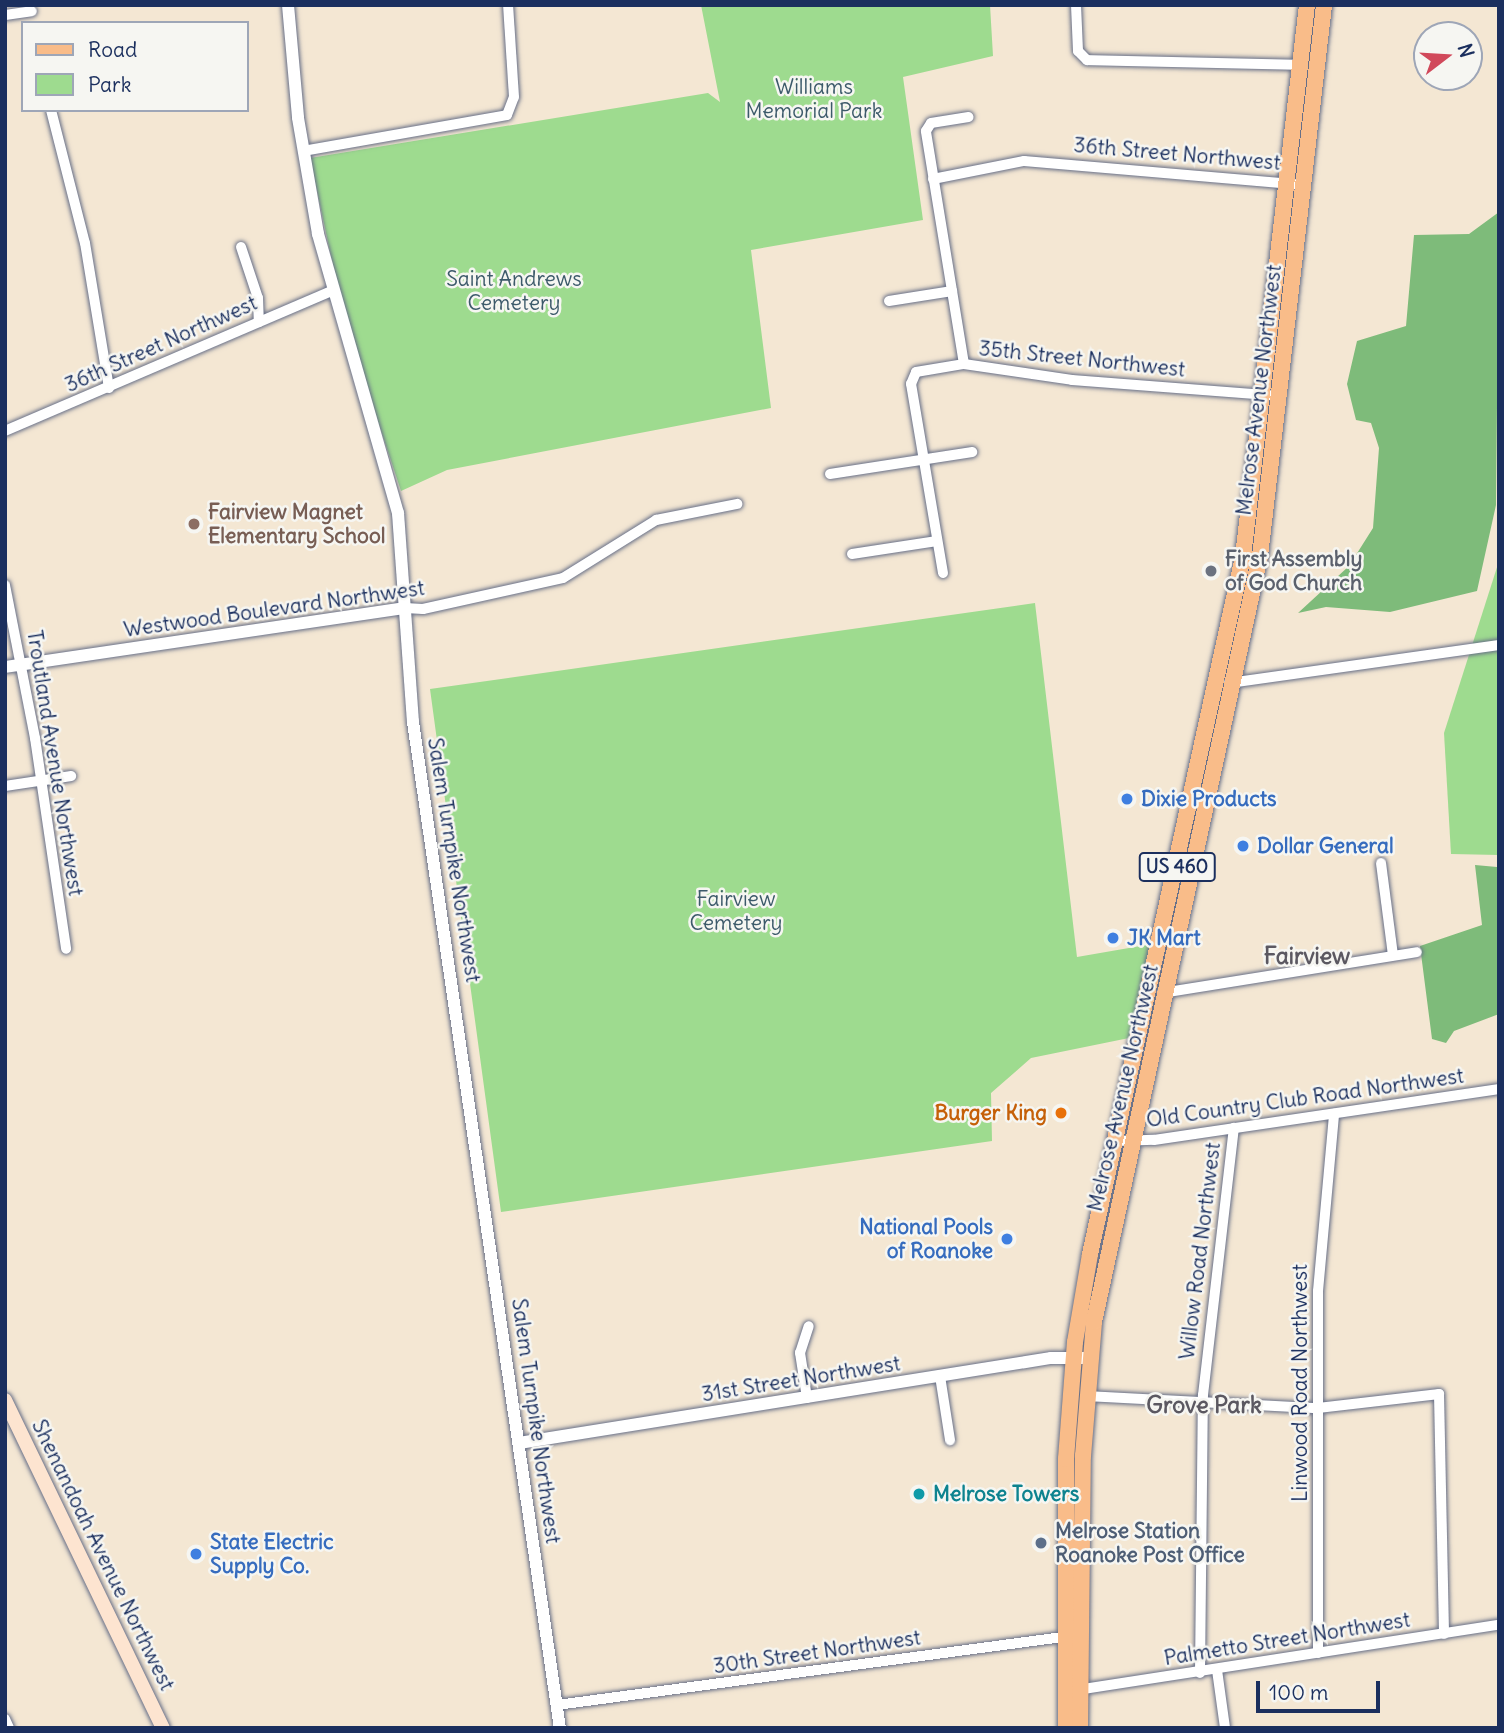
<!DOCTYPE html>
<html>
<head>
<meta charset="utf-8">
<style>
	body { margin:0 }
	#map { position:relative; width:1504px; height:1733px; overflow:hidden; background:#f4e7d3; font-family:Delius,sans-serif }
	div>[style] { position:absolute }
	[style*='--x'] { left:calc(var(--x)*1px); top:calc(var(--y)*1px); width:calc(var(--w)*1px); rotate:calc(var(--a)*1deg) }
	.green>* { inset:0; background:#9edb8f }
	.forest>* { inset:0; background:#7ebb7a }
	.roads { filter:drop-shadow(0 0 2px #676f87) drop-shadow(0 0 2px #676f87) }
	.minor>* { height:10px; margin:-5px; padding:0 5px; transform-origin:5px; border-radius:5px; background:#fff }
	.tertiary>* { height:12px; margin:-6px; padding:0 6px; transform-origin:6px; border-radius:6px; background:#fff }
	.secondary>* { height:14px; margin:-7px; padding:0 7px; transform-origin:7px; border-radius:7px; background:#fde4d0 }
	.primary>* { height:16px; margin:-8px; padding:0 8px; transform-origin:8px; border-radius:8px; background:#f9bc89 }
	.dots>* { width:19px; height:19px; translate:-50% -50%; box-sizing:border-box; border:4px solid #f6f6f2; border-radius:50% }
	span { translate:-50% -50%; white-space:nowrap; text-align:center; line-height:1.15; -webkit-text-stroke:5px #f6f6f2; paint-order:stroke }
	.shield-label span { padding:2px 5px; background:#f6f6f2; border:2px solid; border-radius:5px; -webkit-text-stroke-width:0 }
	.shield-label { font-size:19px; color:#1b2f5e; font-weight:700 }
	.park-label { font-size:21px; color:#3c5a6a }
	.street-label { font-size:21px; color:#1b2f5e }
	.education-label { font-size:21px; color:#785e54; font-weight:700 }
	.left { translate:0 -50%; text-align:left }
	.worship-label { font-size:21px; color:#5b616d; font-weight:700 }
	.shop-label { font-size:21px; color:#366cbe; font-weight:700 }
	.right { translate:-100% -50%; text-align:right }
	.food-label { font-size:21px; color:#c56008; font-weight:700 }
	.culture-label { font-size:21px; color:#0d838f; font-weight:700 }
	.service-label { font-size:21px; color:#4e5e75; font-weight:700 }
	.neighbourhood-label { font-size:23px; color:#5b5861; font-weight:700 }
	.frame { position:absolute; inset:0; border:7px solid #1b2f5e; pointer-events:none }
	.legend { position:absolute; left:21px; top:21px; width:228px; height:91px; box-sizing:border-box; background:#f6f6f2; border:2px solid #9ea6b7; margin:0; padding:9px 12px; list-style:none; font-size:21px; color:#1b2f5e }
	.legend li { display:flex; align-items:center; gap:14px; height:35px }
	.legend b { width:35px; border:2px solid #9ea6b7 }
	.north { position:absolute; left:1413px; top:21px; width:70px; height:70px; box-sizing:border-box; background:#f6f6f2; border:2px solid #9ea6b7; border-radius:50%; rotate:73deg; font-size:19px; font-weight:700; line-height:28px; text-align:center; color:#1b2f5e }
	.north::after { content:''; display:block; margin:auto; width:24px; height:32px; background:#d1495b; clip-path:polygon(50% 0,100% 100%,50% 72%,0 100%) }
	.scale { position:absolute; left:1256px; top:1681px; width:124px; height:32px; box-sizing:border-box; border:4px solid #1b2f5e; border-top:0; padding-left:9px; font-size:21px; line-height:24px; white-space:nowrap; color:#1b2f5e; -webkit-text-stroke:5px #f6f6f2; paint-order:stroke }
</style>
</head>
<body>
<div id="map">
	<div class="green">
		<div style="clip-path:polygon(701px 5px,990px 5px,993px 56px,903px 77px,923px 220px,751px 250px,771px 408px,447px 470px,401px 491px,345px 322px,310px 158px,708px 93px,720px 102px)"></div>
		<div style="clip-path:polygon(1499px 561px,1499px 855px,1451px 854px,1444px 733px)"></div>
		<div style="clip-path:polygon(1035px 603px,1077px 957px,1152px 944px,1129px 1038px,1031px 1058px,991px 1093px,992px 1141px,501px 1212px,430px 689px)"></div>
	</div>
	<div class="forest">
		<div style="clip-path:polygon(1499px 212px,1496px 505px,1477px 591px,1390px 612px,1326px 607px,1298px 613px,1349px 566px,1373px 528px,1379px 448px,1371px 423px,1356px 420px,1347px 384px,1357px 341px,1406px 326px,1414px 235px,1469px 234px)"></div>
		<div style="clip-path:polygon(1475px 865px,1497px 867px,1499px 874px,1499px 1014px,1454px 1031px,1446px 1043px,1432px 1039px,1420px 946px,1482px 925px)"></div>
	</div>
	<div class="roads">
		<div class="minor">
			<div style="--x:1076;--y:5;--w:46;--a:87.5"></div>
			<div style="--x:1078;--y:51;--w:13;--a:45"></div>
			<div style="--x:1087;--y:60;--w:215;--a:1.3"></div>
			<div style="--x:5;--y:15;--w:27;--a:-8"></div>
			<div style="--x:51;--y:110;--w:137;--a:75.7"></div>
			<div style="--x:85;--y:243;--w:147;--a:80.6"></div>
			<div style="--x:303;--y:151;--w:207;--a:-10"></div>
			<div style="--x:507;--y:115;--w:19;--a:-69"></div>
			<div style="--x:514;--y:97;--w:92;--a:-93.7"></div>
			<div style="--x:933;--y:179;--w:93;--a:-11.2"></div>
			<div style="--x:1024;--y:161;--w:281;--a:4.9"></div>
			<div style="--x:241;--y:247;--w:54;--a:71.6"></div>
			<div style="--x:258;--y:298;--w:24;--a:88"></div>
			<div style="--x:889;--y:301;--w:64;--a:-9"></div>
			<div style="--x:964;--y:364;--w:236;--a:-99.3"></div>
			<div style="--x:926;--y:131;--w:9;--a:-58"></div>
			<div style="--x:931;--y:123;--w:38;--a:-9"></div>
			<div style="--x:5;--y:431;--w:355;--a:-23.2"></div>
			<div style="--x:830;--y:474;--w:144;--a:-8.8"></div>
			<div style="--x:852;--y:554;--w:86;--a:-8.7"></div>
			<div style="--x:943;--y:573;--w:192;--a:-99.6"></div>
			<div style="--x:911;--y:384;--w:13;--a:-67"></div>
			<div style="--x:916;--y:372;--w:49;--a:-9.5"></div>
			<div style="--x:964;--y:364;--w:109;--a:8.4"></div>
			<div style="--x:1072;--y:380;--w:210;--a:4.4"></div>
			<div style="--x:5;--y:585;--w:156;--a:78.9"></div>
			<div style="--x:35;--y:738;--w:213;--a:81.6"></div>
			<div style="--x:405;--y:608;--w:18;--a:3"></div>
			<div style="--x:423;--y:609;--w:143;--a:-12.5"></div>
			<div style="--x:563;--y:578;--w:110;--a:-31.9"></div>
			<div style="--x:656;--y:520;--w:83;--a:-11.2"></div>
			<div style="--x:1229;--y:683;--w:273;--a:-8"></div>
			<div style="--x:5;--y:786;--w:67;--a:-8.6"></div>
			<div style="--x:1381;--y:863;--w:93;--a:82.6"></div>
			<div style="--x:1162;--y:993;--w:258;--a:-9.1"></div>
			<div style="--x:1116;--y:1141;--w:38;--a:-2"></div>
			<div style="--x:1154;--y:1140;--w:349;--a:-8.4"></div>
			<div style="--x:940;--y:1376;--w:65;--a:81.1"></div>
			<div style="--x:1086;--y:1396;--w:232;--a:3"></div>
			<div style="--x:1318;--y:1408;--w:122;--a:-6.6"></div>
			<div style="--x:1439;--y:1394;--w:240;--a:88.8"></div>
			<div style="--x:807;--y:1398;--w:46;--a:-98.8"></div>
			<div style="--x:800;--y:1353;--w:28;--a:-72"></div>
			<div style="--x:1318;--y:1653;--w:362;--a:-90"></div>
			<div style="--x:1318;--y:1291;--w:178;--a:-84.8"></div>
			<div style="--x:1217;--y:1670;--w:59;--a:82.1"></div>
			<div style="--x:1200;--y:1673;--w:278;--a:-89.4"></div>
			<div style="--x:1203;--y:1395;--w:269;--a:-83.4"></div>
			<div style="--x:1077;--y:1690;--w:427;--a:-8.8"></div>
			<div style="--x:557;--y:1705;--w:518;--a:-7.66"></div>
			<div style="--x:5;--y:1719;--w:10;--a:66"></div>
		</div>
		<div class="tertiary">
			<div style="--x:288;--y:5;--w:113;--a:84.9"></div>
			<div style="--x:298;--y:118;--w:118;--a:80.2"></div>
			<div style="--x:318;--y:234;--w:290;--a:74"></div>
			<div style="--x:398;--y:513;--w:210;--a:85.9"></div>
			<div style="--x:413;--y:722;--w:1017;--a:81.69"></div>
			<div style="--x:5;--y:667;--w:404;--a:-8.4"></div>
			<div style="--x:519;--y:1443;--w:539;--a:-9.08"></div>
			<div style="--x:1051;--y:1358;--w:38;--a:0"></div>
		</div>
		<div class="secondary">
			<div style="--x:5;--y:1400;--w:364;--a:64.3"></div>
		</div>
		<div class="primary">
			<div style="--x:1066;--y:1728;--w:269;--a:-90"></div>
			<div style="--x:1066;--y:1459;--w:117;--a:-85.6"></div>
			<div style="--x:1075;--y:1342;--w:89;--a:-80.3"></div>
			<div style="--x:1090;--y:1254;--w:714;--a:-77.62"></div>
			<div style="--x:1243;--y:557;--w:556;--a:-83.39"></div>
			<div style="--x:1080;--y:1728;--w:272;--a:-89.4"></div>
			<div style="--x:1083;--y:1456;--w:134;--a:-85.3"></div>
			<div style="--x:1094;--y:1322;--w:784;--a:-77.77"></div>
			<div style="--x:1260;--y:556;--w:555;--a:-83.37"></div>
		</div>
	</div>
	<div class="dots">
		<div style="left:194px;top:524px;background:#8d6e63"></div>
		<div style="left:1211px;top:571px;background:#6b7280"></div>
		<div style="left:1127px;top:799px;background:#3f7fe0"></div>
		<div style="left:1243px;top:846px;background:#3f7fe0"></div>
		<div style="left:1113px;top:938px;background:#3f7fe0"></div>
		<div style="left:1061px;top:1113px;background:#e8710a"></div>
		<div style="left:1007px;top:1239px;background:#3f7fe0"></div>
		<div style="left:919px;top:1494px;background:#0f9aa8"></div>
		<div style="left:1041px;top:1543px;background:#5c6f8a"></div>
		<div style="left:196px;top:1554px;background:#3f7fe0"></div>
	</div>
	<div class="shield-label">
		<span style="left:1177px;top:867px">US 460</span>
	</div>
	<div class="park-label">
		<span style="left:814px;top:99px">Williams<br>Memorial Park</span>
		<span style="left:514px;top:291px">Saint Andrews<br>Cemetery</span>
		<span style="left:736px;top:911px">Fairview<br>Cemetery</span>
	</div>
	<div class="street-label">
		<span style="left:1177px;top:154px;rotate:5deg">36th Street Northwest</span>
		<span style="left:161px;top:344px;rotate:-24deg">36th Street Northwest</span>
		<span style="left:1082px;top:359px;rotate:6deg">35th Street Northwest</span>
		<span style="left:1259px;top:390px;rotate:-83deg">Melrose Avenue Northwest</span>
		<span style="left:274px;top:609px;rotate:-8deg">Westwood Boulevard Northwest</span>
		<span style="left:55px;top:763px;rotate:81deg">Troutland Avenue Northwest</span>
		<span style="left:454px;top:860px;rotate:81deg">Salem Turnpike Northwest</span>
		<span style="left:1123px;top:1088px;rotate:-77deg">Melrose Avenue Northwest</span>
		<span style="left:1305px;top:1098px;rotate:-8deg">Old Country Club Road Northwest</span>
		<span style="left:1200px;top:1251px;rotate:-83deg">Willow Road Northwest</span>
		<span style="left:801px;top:1379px;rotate:-9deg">31st Street Northwest</span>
		<span style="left:1300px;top:1383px;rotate:-90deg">Linwood Road Northwest</span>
		<span style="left:536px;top:1421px;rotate:82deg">Salem Turnpike Northwest</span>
		<span style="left:103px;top:1555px;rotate:64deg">Shenandoah Avenue Northwest</span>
		<span style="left:1287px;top:1639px;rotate:-9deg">Palmetto Street Northwest</span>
		<span style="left:817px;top:1652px;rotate:-8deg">30th Street Northwest</span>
	</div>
	<div class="education-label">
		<span class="left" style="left:208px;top:524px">Fairview Magnet<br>Elementary School</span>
	</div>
	<div class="worship-label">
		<span class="left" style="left:1225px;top:571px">First Assembly<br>of God Church</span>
	</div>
	<div class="shop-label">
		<span class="left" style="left:1141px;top:799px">Dixie Products</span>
		<span class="left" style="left:1257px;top:846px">Dollar General</span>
		<span class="left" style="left:1127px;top:938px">JK Mart</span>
		<span class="right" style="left:993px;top:1239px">National Pools<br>of Roanoke</span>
		<span class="left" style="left:210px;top:1554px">State Electric<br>Supply Co.</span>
	</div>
	<div class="food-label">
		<span class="right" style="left:1047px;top:1113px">Burger King</span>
	</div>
	<div class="culture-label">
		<span class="left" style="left:933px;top:1494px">Melrose Towers</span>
	</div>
	<div class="service-label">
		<span class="left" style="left:1055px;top:1543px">Melrose Station<br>Roanoke Post Office</span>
	</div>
	<div class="neighbourhood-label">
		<span style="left:1307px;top:956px">Fairview</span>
		<span style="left:1204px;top:1405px">Grove Park</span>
	</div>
	<div class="frame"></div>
	<ul class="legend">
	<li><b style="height:9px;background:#f9bc89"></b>Road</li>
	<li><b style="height:19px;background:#9edb8f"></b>Park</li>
	</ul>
	<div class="north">N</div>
	<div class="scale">100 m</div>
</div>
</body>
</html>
